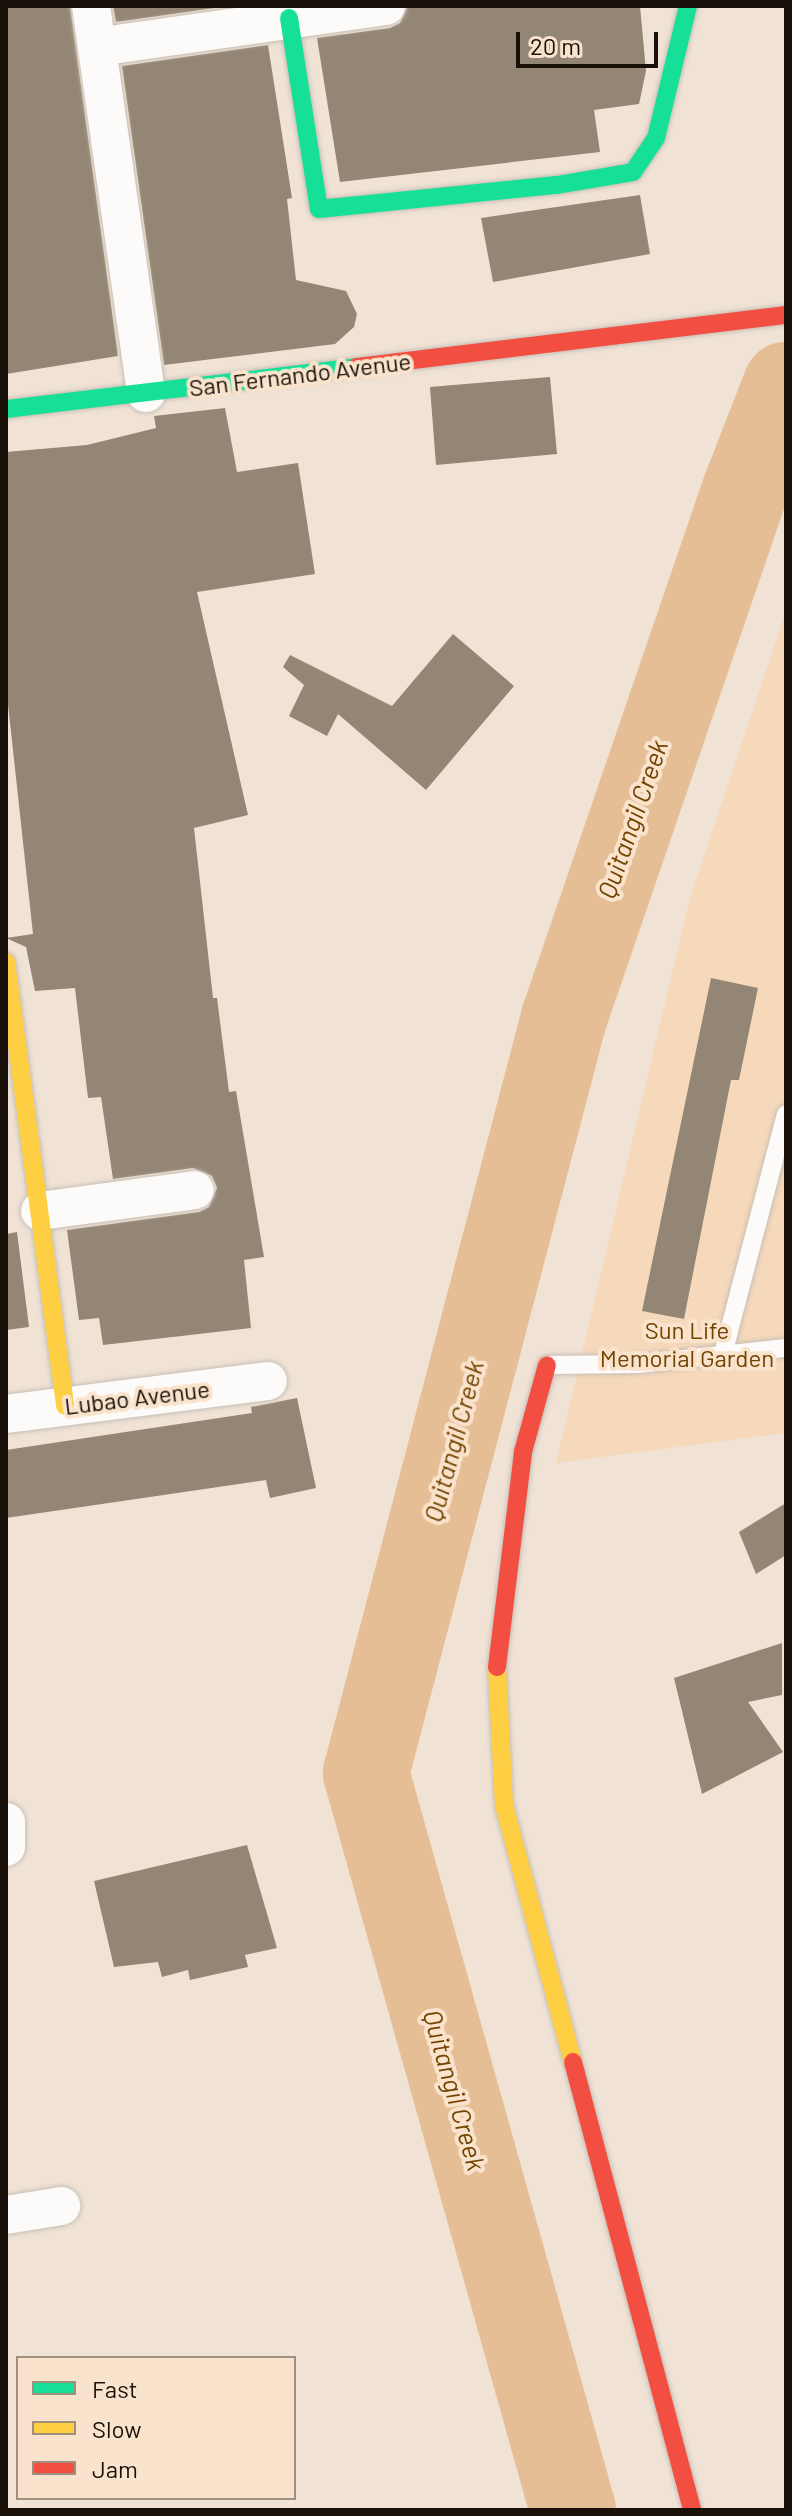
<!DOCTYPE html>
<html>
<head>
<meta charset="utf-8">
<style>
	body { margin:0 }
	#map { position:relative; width:792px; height:2516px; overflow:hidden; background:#f0e3d6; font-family:Barlow,sans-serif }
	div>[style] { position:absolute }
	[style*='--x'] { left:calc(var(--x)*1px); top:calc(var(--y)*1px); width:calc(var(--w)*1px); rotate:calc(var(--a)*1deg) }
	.green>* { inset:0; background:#f6d9bb }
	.river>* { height:86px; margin:-43px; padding:0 43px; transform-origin:43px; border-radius:43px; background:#e5be96 }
	.building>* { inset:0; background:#948674 }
	.roads { filter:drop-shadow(0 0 2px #c9bfb5) drop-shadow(0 0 2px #c9bfb5) }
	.lane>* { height:18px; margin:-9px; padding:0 9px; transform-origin:9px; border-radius:9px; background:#fdfbf9 }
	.street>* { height:38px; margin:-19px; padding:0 19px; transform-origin:19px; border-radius:19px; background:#fdfbf9 }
	.fast>* { height:18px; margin:-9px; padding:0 9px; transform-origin:9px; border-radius:9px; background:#16e098 }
	.slow>* { height:18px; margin:-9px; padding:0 9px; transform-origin:9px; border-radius:9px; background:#ffcf43 }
	.jam>* { height:18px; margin:-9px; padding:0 9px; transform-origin:9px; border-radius:9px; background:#f24e42 }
	span { translate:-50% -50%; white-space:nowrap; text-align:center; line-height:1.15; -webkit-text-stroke:8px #fae3cc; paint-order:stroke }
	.street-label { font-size:24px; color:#191109 }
	.park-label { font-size:24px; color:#714300 }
	.water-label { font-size:26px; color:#734400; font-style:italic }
	.frame { position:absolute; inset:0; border:8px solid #191109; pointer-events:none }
	.legend { position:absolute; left:16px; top:2356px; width:280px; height:144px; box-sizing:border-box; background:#fae3cc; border:2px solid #a08f7e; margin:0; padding:10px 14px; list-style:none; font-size:24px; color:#191109 }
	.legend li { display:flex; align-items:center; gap:16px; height:40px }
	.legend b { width:40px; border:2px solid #a08f7e }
	.scale { position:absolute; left:516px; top:32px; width:142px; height:36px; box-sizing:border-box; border:4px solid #191109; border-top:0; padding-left:10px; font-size:24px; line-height:28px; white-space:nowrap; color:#191109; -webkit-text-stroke:6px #fae3cc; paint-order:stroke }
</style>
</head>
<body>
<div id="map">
	<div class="green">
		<div style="clip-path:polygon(786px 611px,786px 1433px,556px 1463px,690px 897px)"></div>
	</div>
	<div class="river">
		<div style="--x:573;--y:2510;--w:766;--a:-105.69"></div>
		<div style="--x:366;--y:1773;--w:781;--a:-75.31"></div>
		<div style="--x:564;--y:1018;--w:558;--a:-71.08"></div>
		<div style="--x:745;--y:490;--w:113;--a:-68.7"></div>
	</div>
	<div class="building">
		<div style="clip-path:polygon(6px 6px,70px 6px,118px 356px,6px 374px)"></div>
		<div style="clip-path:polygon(113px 6px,229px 6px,116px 22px)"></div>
		<div style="clip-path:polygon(408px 6px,640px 6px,646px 71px,639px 104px,594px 110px,600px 152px,340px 182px,317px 38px,390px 28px,400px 23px)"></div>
		<div style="clip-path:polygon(268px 45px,292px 198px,287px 199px,296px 280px,346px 291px,357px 314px,354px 327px,335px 344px,164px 365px,122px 66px)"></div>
		<div style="clip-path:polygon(640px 195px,650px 254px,493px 282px,481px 218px)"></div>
		<div style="clip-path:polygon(550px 377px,557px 454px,436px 465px,430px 387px)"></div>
		<div style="clip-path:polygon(225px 408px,237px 472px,298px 463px,315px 574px,197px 592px,248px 815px,194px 828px,213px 998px,217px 998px,229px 1092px,236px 1091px,264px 1257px,244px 1260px,251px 1328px,103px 1345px,99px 1318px,79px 1320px,67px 1230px,199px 1212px,209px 1207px,217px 1188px,212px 1176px,193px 1168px,113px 1179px,101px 1097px,88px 1098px,75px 988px,35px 991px,26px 947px,6px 938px,33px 934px,6px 686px,6px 452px,87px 445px,156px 428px,154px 416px)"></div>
		<div style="clip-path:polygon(453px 634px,514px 686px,426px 790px,338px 714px,327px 736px,289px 716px,304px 685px,283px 667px,290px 655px,392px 706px)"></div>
		<div style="clip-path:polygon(711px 978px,758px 988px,739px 1080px,731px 1080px,684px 1319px,642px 1311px)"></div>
		<div style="clip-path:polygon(17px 1232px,29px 1327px,6px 1330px,6px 1234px)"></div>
		<div style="clip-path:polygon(297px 1398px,316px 1488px,270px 1498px,266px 1480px,6px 1518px,6px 1450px,252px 1413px,251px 1407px)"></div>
		<div style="clip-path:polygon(786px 1503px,786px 1555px,756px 1574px,739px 1532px)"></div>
		<div style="clip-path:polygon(782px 1643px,782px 1695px,748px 1702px,783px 1752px,702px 1794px,674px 1678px)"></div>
		<div style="clip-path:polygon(247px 1845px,277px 1948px,245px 1955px,248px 1967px,190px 1980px,188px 1970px,162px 1977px,158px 1962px,114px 1967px,94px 1881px)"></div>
	</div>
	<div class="roads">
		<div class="lane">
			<div style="--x:723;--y:1354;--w:248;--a:-75.3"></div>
			<div style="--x:547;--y:1365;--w:91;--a:-0.6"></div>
			<div style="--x:638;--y:1364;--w:149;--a:-6.2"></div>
		</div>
		<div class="street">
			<div style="--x:91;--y:6;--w:391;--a:81.9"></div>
			<div style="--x:97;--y:47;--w:292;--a:-8.1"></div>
			<div style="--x:40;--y:1211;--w:156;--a:-7.7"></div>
			<div style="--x:6;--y:1414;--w:264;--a:-7.2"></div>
			<div style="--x:6;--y:1822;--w:25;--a:90"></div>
			<div style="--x:6;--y:2215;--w:56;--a:-9.3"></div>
		</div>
		<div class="fast">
			<div style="--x:289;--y:18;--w:193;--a:81.1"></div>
			<div style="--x:319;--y:209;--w:239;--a:-5.8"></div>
			<div style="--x:557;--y:185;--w:77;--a:-9.7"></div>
			<div style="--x:633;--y:172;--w:41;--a:-55.9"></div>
			<div style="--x:656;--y:138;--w:136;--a:-76.4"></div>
			<div style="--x:6;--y:409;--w:353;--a:-6.8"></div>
		</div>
		<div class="slow">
			<div style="--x:6;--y:962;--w:448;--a:82.4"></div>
			<div style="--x:497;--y:1667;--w:138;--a:87.1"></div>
			<div style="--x:504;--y:1805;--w:266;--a:75"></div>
		</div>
		<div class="jam">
			<div style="--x:356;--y:367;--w:433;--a:-6.9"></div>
			<div style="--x:497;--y:1667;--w:217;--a:-83.1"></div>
			<div style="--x:523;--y:1452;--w:90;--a:-74.6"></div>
			<div style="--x:573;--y:2062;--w:464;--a:75.1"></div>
		</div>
	</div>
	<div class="street-label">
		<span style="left:300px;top:374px;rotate:-7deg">San Fernando Avenue</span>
		<span style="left:137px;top:1397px;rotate:-7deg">Lubao Avenue</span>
	</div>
	<div class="park-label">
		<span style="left:687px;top:1344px">Sun Life<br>Memorial Garden</span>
	</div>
	<div class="water-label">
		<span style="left:632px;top:819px;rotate:-71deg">Quitangil Creek</span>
		<span style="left:453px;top:1441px;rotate:-75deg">Quitangil Creek</span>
		<span style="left:455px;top:2090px;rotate:74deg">Quitangil Creek</span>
	</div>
	<div class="frame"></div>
	<ul class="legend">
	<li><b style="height:10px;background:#16e098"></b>Fast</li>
	<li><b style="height:10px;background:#ffcf43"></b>Slow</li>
	<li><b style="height:10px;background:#f24e42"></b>Jam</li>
	</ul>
	<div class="scale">20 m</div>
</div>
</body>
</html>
